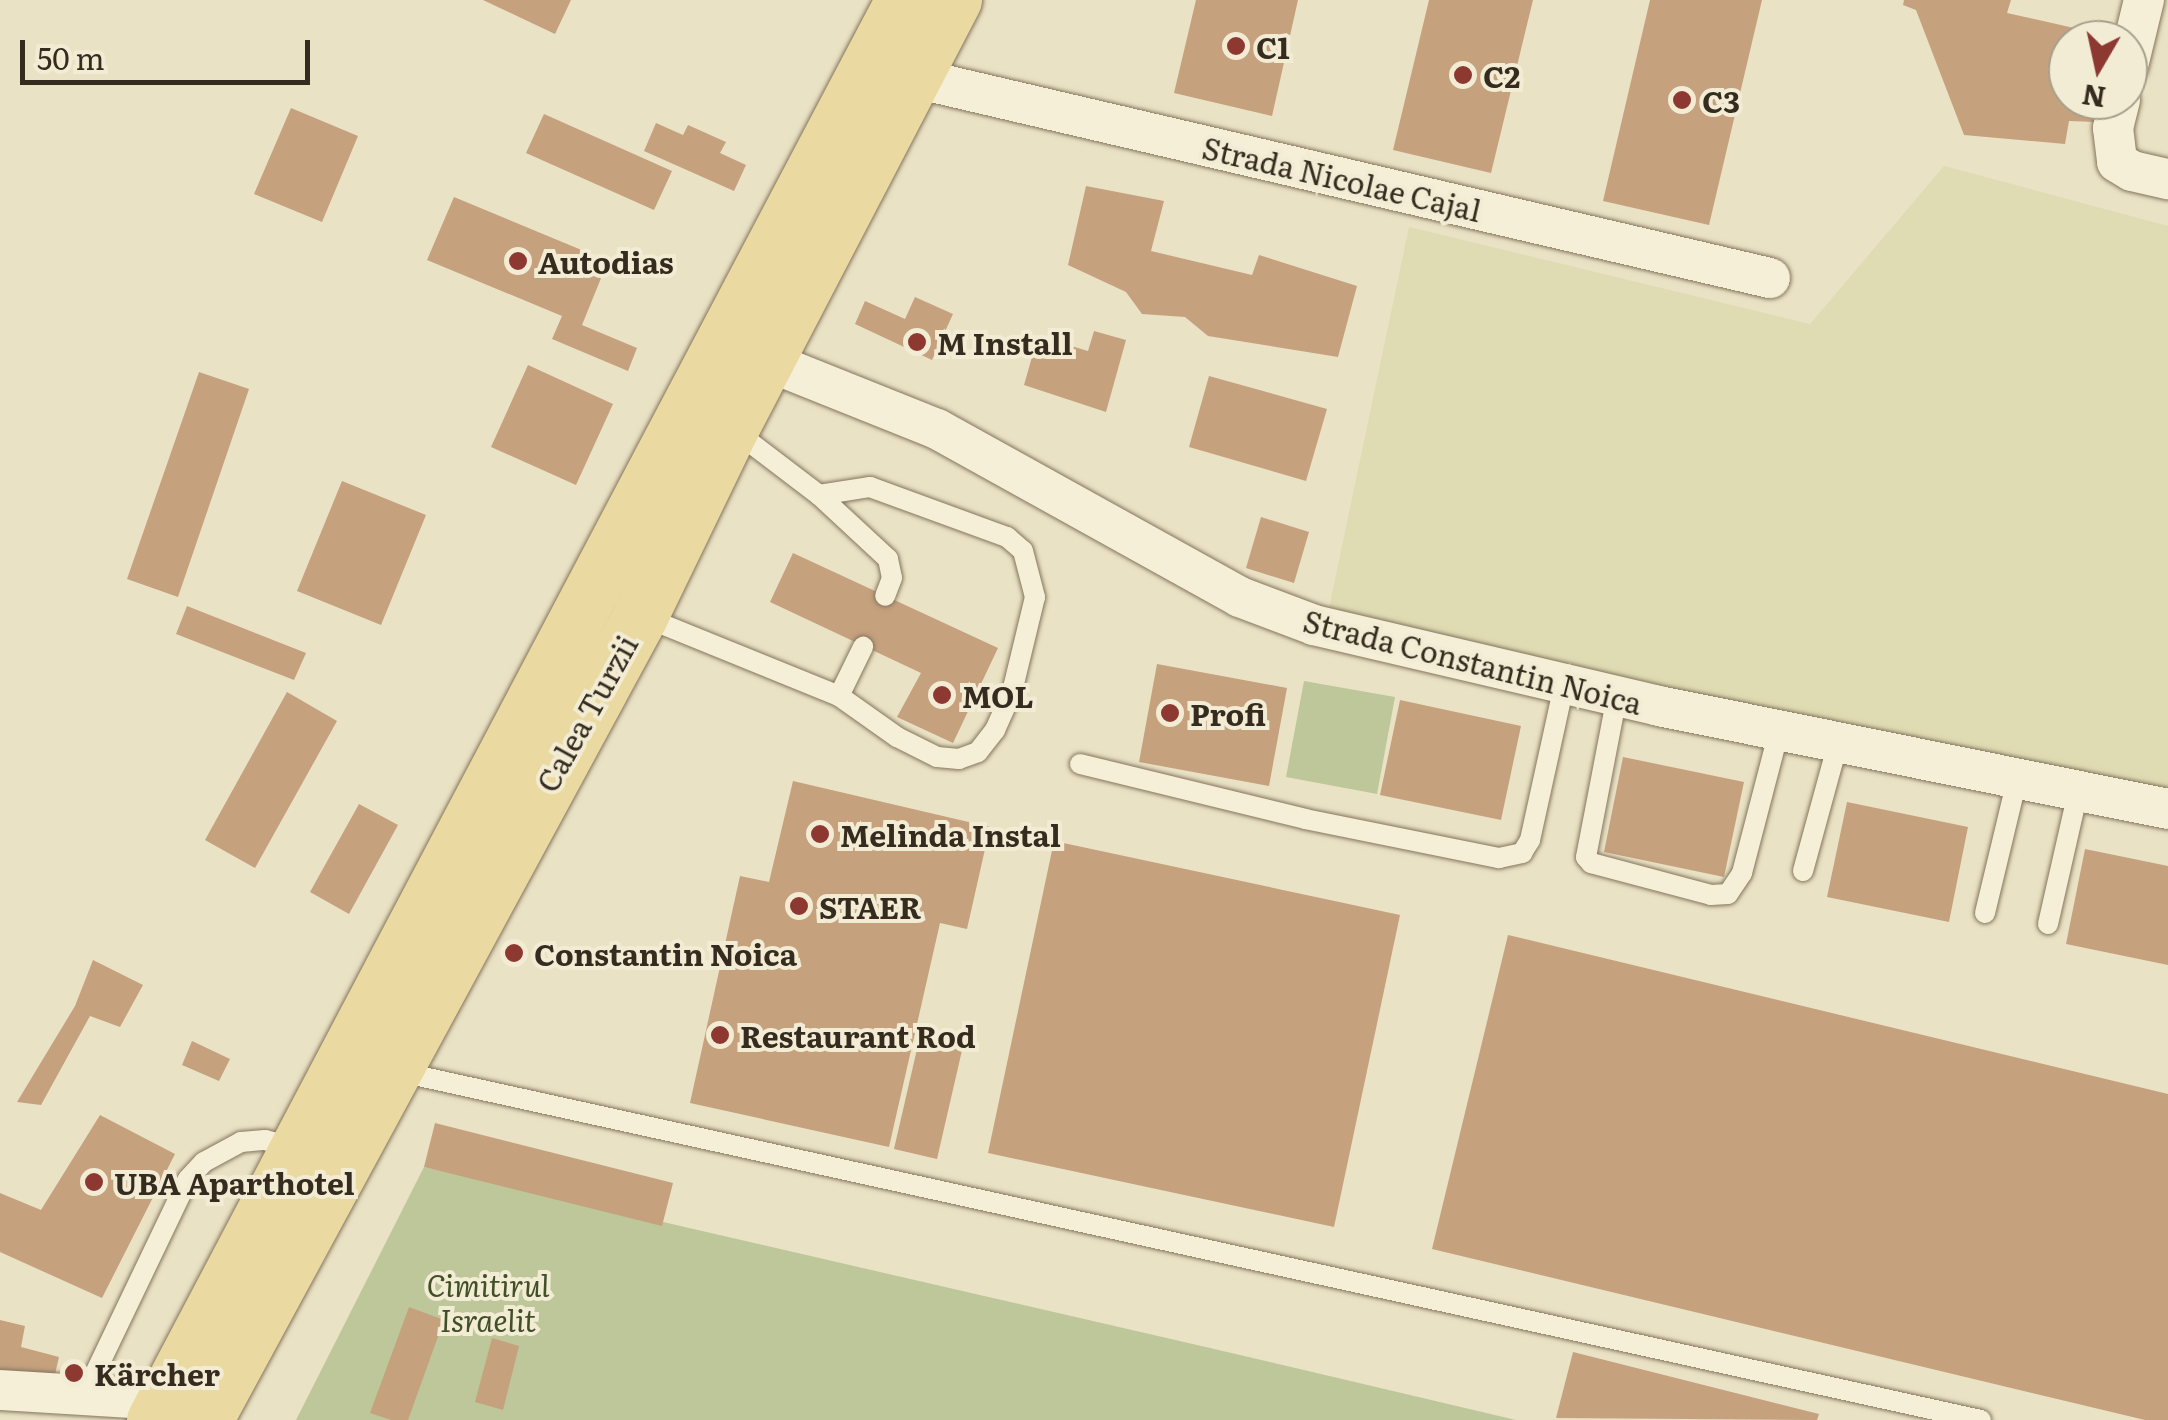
<!DOCTYPE html>
<html>
<head>
<meta charset="utf-8">
<style>
	body { margin:0 }
	#map { position:relative; width:2168px; height:1420px; overflow:hidden; background:#eae2c5; font-family:Literata,serif }
	div>[style] { position:absolute }
	[style*='--x'] { left:calc(var(--x)*1px); top:calc(var(--y)*1px); width:calc(var(--w)*1px); rotate:calc(var(--a)*1deg) }
	.farmland>* { inset:0; background:#dfdbb3 }
	.green>* { inset:0; background:#bec79a }
	.building>* { inset:0; background:#c5a17e }
	.roads { filter:drop-shadow(0 0 2px #84755d) drop-shadow(0 0 2px #84755d) }
	.service>* { height:20px; margin:-10px; padding:0 10px; transform-origin:10px; border-radius:10px; background:#f6efd8 }
	.minor>* { height:40px; margin:-20px; padding:0 20px; transform-origin:20px; border-radius:20px; background:#f6efd8 }
	.primary>* { height:55px; margin:-27.5px; padding:0 27.5px; transform-origin:27.5px; border-radius:27.5px; background:#ead9a0 }
	.dots>* { width:28px; height:28px; translate:-50% -50%; box-sizing:border-box; border:5px solid #f2ecd4; border-radius:50% }
	span { translate:-50% -50%; white-space:nowrap; text-align:center; line-height:1.15; -webkit-text-stroke:8px #f2ecd4; paint-order:stroke }
	.poi-label { font-size:30px; color:#352c1f; font-weight:700 }
	.left { translate:0 -50%; text-align:left }
	.street-label { font-size:30px; color:#352c1f }
	.park-label { font-size:30px; color:#425028; font-style:italic }
	.north { position:absolute; left:2048px; top:20px; width:100px; height:100px; box-sizing:border-box; background:#f2ecd4; border:2px solid #a69f8c; border-radius:50%; rotate:189deg; font-size:28px; font-weight:700; line-height:40px; text-align:center; color:#352c1f }
	.north::after { content:''; display:block; margin:auto; width:35px; height:45px; background:#8d3932; clip-path:polygon(50% 0,100% 100%,50% 72%,0 100%) }
	.scale { position:absolute; left:20px; top:40px; width:290px; height:45px; box-sizing:border-box; border:5px solid #352c1f; border-top:0; padding-left:12px; font-size:30px; line-height:35px; white-space:nowrap; color:#352c1f; -webkit-text-stroke:8px #f2ecd4; paint-order:stroke }
</style>
</head>
<body>
<div id="map">
	<div class="farmland">
		<div style="clip-path:polygon(1944px 166px,2168px 226px,2168px 809px,1329px 608px,1409px 227px,1810px 324px)"></div>
	</div>
	<div class="green">
		<div style="clip-path:polygon(1304px 681px,1395px 697px,1377px 794px,1286px 777px)"></div>
		<div style="clip-path:polygon(424px 1167px,1210px 1348px,1516px 1420px,296px 1420px)"></div>
	</div>
	<div class="building">
		<div style="clip-path:polygon(483px 0,571px 0,555px 34px)"></div>
		<div style="clip-path:polygon(1196px 0,1298px 0,1272px 116px,1174px 93px)"></div>
		<div style="clip-path:polygon(1429px 0,1533px 0,1491px 173px,1393px 150px)"></div>
		<div style="clip-path:polygon(1650px 0,1762px 0,1709px 225px,1603px 201px)"></div>
		<div style="clip-path:polygon(1904px 0,2011px 0,2007px 13px,2114px 37px,2068px 40px,2068px 100px,2102px 100px,2097px 122px,2069px 121px,2065px 144px,1964px 135px,1916px 10px,1903px 5px)"></div>
		<div style="clip-path:polygon(291px 108px,358px 136px,322px 222px,254px 194px)"></div>
		<div style="clip-path:polygon(544px 114px,672px 171px,654px 210px,526px 153px)"></div>
		<div style="clip-path:polygon(656px 123px,683px 135px,688px 125px,726px 142px,720px 153px,746px 165px,734px 191px,644px 151px)"></div>
		<div style="clip-path:polygon(1086px 186px,1164px 201px,1151px 251px,1252px 275px,1259px 255px,1357px 286px,1338px 357px,1208px 336px,1185px 317px,1142px 314px,1126px 292px,1068px 265px)"></div>
		<div style="clip-path:polygon(454px 197px,608px 261px,582px 325px,637px 348px,628px 371px,552px 339px,562px 316px,427px 260px)"></div>
		<div style="clip-path:polygon(915px 297px,953px 314px,932px 360px,855px 324px,865px 301px,905px 319px)"></div>
		<div style="clip-path:polygon(1094px 331px,1126px 340px,1106px 412px,1024px 385px,1038px 336px,1088px 351px)"></div>
		<div style="clip-path:polygon(528px 365px,613px 404px,576px 485px,491px 447px)"></div>
		<div style="clip-path:polygon(199px 372px,249px 389px,178px 597px,127px 579px)"></div>
		<div style="clip-path:polygon(1209px 376px,1327px 409px,1306px 481px,1189px 447px)"></div>
		<div style="clip-path:polygon(342px 481px,426px 515px,381px 625px,297px 591px)"></div>
		<div style="clip-path:polygon(1261px 517px,1309px 532px,1294px 583px,1246px 568px)"></div>
		<div style="clip-path:polygon(793px 553px,998px 648px,953px 743px,897px 717px,921px 673px,770px 602px)"></div>
		<div style="clip-path:polygon(187px 606px,306px 653px,294px 680px,176px 634px)"></div>
		<div style="clip-path:polygon(1157px 664px,1287px 688px,1269px 786px,1139px 762px)"></div>
		<div style="clip-path:polygon(287px 692px,337px 721px,255px 868px,205px 840px)"></div>
		<div style="clip-path:polygon(1400px 700px,1521px 726px,1501px 820px,1380px 795px)"></div>
		<div style="clip-path:polygon(1623px 757px,1744px 782px,1724px 877px,1604px 852px)"></div>
		<div style="clip-path:polygon(793px 781px,990px 827px,967px 929px,940px 923px,889px 1147px,690px 1103px,740px 876px,769px 882px)"></div>
		<div style="clip-path:polygon(1847px 802px,1968px 827px,1949px 922px,1827px 897px)"></div>
		<div style="clip-path:polygon(359px 804px,398px 825px,349px 914px,310px 892px)"></div>
		<div style="clip-path:polygon(1054px 841px,1400px 915px,1334px 1227px,988px 1153px)"></div>
		<div style="clip-path:polygon(2085px 849px,2168px 866px,2168px 965px,2066px 944px)"></div>
		<div style="clip-path:polygon(1508px 935px,2168px 1094px,2168px 1420px,2145px 1420px,1432px 1249px)"></div>
		<div style="clip-path:polygon(93px 960px,143px 985px,120px 1027px,90px 1016px,41px 1105px,17px 1102px,75px 1006px)"></div>
		<div style="clip-path:polygon(920px 1036px,963px 1046px,937px 1159px,894px 1149px)"></div>
		<div style="clip-path:polygon(192px 1041px,230px 1059px,219px 1081px,182px 1065px)"></div>
		<div style="clip-path:polygon(100px 1115px,175px 1154px,102px 1298px,0 1252px,0 1193px,41px 1210px)"></div>
		<div style="clip-path:polygon(435px 1123px,673px 1183px,662px 1226px,424px 1167px)"></div>
		<div style="clip-path:polygon(409px 1307px,444px 1320px,408px 1420px,391px 1420px,370px 1413px)"></div>
		<div style="clip-path:polygon(0 1320px,25px 1326px,21px 1347px,59px 1357px,53px 1383px,0 1370px)"></div>
		<div style="clip-path:polygon(492px 1338px,519px 1346px,503px 1410px,475px 1402px)"></div>
		<div style="clip-path:polygon(1573px 1352px,1819px 1414px,1817px 1420px,1556px 1418px)"></div>
	</div>
	<div class="roads">
		<div class="service">
			<div style="--x:731;--y:428;--w:111;--a:37.3"></div>
			<div style="--x:819;--y:495;--w:94;--a:42.8"></div>
			<div style="--x:888;--y:559;--w:19;--a:78"></div>
			<div style="--x:892;--y:578;--w:19;--a:111"></div>
			<div style="--x:819;--y:495;--w:52;--a:-8.9"></div>
			<div style="--x:870;--y:487;--w:146;--a:20.1"></div>
			<div style="--x:1007;--y:537;--w:21;--a:41"></div>
			<div style="--x:1023;--y:551;--w:48;--a:75.4"></div>
			<div style="--x:1035;--y:597;--w:98;--a:103.6"></div>
			<div style="--x:1012;--y:692;--w:42;--a:114.1"></div>
			<div style="--x:995;--y:730;--w:28;--a:128"></div>
			<div style="--x:978;--y:752;--w:20;--a:160"></div>
			<div style="--x:959;--y:759;--w:22;--a:-175"></div>
			<div style="--x:937;--y:757;--w:45;--a:-153.4"></div>
			<div style="--x:897;--y:737;--w:71;--a:-144.7"></div>
			<div style="--x:642;--y:616;--w:213;--a:22.1"></div>
			<div style="--x:839;--y:696;--w:55;--a:-63.9"></div>
			<div style="--x:1617;--y:696;--w:164;--a:100.9"></div>
			<div style="--x:1586;--y:857;--w:8;--a:50"></div>
			<div style="--x:1591;--y:863;--w:124;--a:14.9"></div>
			<div style="--x:1711;--y:895;--w:17;--a:-3"></div>
			<div style="--x:1728;--y:894;--w:25;--a:-56"></div>
			<div style="--x:1742;--y:873;--w:147;--a:-75.4"></div>
			<div style="--x:1080;--y:764;--w:232;--a:13.7"></div>
			<div style="--x:1305;--y:819;--w:198;--a:11.4"></div>
			<div style="--x:1499;--y:858;--w:24;--a:-12"></div>
			<div style="--x:1522;--y:853;--w:15;--a:-58"></div>
			<div style="--x:1530;--y:840;--w:159;--a:-77.6"></div>
			<div style="--x:1803;--y:871;--w:133;--a:-74.7"></div>
			<div style="--x:1985;--y:913;--w:137;--a:-76.5"></div>
			<div style="--x:2048;--y:924;--w:135;--a:-77.2"></div>
			<div style="--x:396;--y:1071;--w:1623;--a:12.42"></div>
			<div style="--x:86;--y:1392;--w:236;--a:-64.4"></div>
			<div style="--x:188;--y:1179;--w:23;--a:-47"></div>
			<div style="--x:204;--y:1162;--w:42;--a:-28.4"></div>
			<div style="--x:241;--y:1142;--w:24;--a:-5"></div>
			<div style="--x:265;--y:1140;--w:28;--a:15"></div>
		</div>
		<div class="minor">
			<div style="--x:2128;--y:66;--w:68;--a:-76.4"></div>
			<div style="--x:915;--y:78;--w:878;--a:13.17"></div>
			<div style="--x:2120;--y:100;--w:29;--a:104"></div>
			<div style="--x:2113;--y:128;--w:34;--a:83"></div>
			<div style="--x:2117;--y:162;--w:17;--a:31"></div>
			<div style="--x:2132;--y:171;--w:37;--a:13"></div>
			<div style="--x:767;--y:361;--w:183;--a:21.8"></div>
			<div style="--x:937;--y:429;--w:346;--a:29"></div>
			<div style="--x:1240;--y:597;--w:79;--a:20.7"></div>
			<div style="--x:1314;--y:625;--w:354;--a:13.2"></div>
			<div style="--x:1659;--y:706;--w:519;--a:11.44"></div>
			<div style="--x:0;--y:1390;--w:165;--a:3.5"></div>
		</div>
		<div class="primary">
			<div style="--x:154;--y:1420;--w:1605;--a:-62.19"></div>
			<div style="--x:205;--y:1420;--w:914;--a:-61.58"></div>
			<div style="--x:640;--y:616;--w:209;--a:-64.2"></div>
			<div style="--x:731;--y:428;--w:483;--a:-62.5"></div>
		</div>
	</div>
	<div class="dots">
		<div style="left:1236px;top:46px;background:#8d3932"></div>
		<div style="left:1463px;top:75px;background:#8d3932"></div>
		<div style="left:1682px;top:100px;background:#8d3932"></div>
		<div style="left:518px;top:261px;background:#8d3932"></div>
		<div style="left:917px;top:342px;background:#8d3932"></div>
		<div style="left:942px;top:695px;background:#8d3932"></div>
		<div style="left:1170px;top:713px;background:#8d3932"></div>
		<div style="left:820px;top:834px;background:#8d3932"></div>
		<div style="left:799px;top:906px;background:#8d3932"></div>
		<div style="left:514px;top:953px;background:#8d3932"></div>
		<div style="left:720px;top:1035px;background:#8d3932"></div>
		<div style="left:94px;top:1182px;background:#8d3932"></div>
		<div style="left:74px;top:1373px;background:#8d3932"></div>
	</div>
	<div class="poi-label">
		<span class="left" style="left:1256px;top:46px">C1</span>
		<span class="left" style="left:1483px;top:75px">C2</span>
		<span class="left" style="left:1702px;top:100px">C3</span>
		<span class="left" style="left:538px;top:261px">Autodias</span>
		<span class="left" style="left:937px;top:342px">M Install</span>
		<span class="left" style="left:962px;top:695px">MOL</span>
		<span class="left" style="left:1190px;top:713px">Profi</span>
		<span class="left" style="left:840px;top:834px">Melinda Instal</span>
		<span class="left" style="left:819px;top:906px">STAER</span>
		<span class="left" style="left:534px;top:953px">Constantin Noica</span>
		<span class="left" style="left:740px;top:1035px">Restaurant Rod</span>
		<span class="left" style="left:114px;top:1182px">UBA Aparthotel</span>
		<span class="left" style="left:94px;top:1373px">Kärcher</span>
	</div>
	<div class="street-label">
		<span style="left:1342px;top:178px;rotate:13deg">Strada Nicolae Cajal</span>
		<span style="left:1473px;top:661px;rotate:14deg">Strada Constantin Noica</span>
		<span style="left:586px;top:713px;rotate:-61deg">Calea Turzii</span>
	</div>
	<div class="park-label">
		<span style="left:488px;top:1301px">Cimitirul<br>Israelit</span>
	</div>
	<div class="north">N</div>
	<div class="scale">50 m</div>
</div>
</body>
</html>
